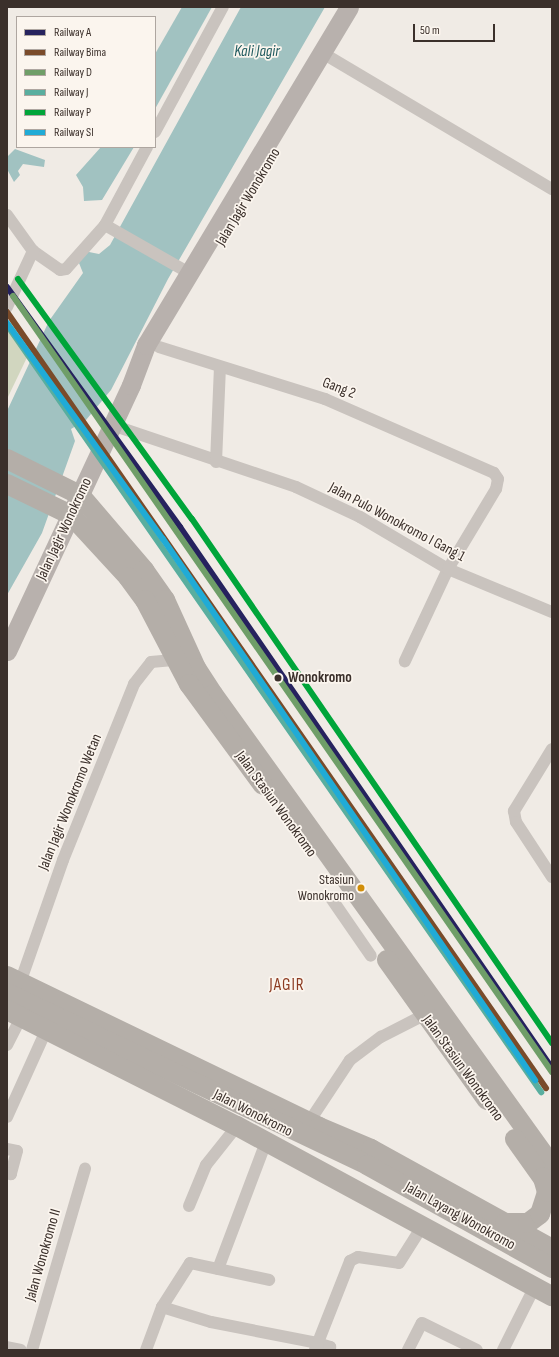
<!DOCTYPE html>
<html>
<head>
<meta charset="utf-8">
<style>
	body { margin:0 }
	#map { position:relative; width:559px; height:1357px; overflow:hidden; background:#f0ebe5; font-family:"Sofia Sans Condensed",sans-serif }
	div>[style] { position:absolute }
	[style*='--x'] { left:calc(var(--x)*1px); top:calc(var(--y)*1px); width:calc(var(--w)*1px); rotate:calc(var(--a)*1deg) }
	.green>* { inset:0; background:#d1d6bf }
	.water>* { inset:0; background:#a1c2c1 }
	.minor>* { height:12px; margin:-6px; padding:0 6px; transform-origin:6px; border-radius:6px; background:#c9c3be }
	.primary>* { height:19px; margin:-9.5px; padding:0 9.5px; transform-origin:9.5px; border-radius:9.5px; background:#b8b1ad }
	.trunk>* { height:20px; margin:-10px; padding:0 10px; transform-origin:10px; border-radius:10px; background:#b4aea8 }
	.rail-1>* { height:6px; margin:-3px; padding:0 3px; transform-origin:3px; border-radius:3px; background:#26225e }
	.rail-2>* { height:6px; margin:-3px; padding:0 3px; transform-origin:3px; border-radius:3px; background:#7a4b2a }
	.rail-3>* { height:6px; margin:-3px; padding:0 3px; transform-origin:3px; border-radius:3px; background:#6f9e68 }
	.rail-4>* { height:6px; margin:-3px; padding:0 3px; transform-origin:3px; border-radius:3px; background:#59ae9f }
	.rail-5>* { height:6px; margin:-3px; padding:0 3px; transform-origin:3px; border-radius:3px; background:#00a53a }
	.rail-6>* { height:6px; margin:-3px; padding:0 3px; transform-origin:3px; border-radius:3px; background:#20abd6 }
	.dots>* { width:11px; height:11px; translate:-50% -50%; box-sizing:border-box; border:2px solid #fbf5ee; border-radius:50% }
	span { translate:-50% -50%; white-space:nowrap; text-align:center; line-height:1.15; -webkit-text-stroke:3.5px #fbf5ee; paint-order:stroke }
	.bus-label { font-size:14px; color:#3b302b }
	.right { translate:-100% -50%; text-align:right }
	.street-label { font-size:15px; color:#3b302b }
	.stop-label { font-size:15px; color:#3b302b; font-weight:700 }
	.left { translate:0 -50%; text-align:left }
	.water-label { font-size:16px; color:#1f5a5e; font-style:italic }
	.quarter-label { font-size:17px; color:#8c3b22; letter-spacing:1px }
	.frame { position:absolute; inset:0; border:8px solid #3b302b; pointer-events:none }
	.legend { position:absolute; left:16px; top:16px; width:140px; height:132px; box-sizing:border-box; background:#fbf5ee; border:1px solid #aea6a0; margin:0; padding:5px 7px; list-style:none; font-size:12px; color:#3b302b }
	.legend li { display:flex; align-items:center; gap:8px; height:20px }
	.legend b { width:20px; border:1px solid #aea6a0 }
	.scale { position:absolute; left:413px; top:24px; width:82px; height:18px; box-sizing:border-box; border:2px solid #3b302b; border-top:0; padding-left:5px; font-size:12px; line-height:14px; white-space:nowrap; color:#3b302b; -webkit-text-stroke:3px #fbf5ee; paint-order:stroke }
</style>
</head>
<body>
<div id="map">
	<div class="green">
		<div style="clip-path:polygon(11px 318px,33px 345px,7px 399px,7px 325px)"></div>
	</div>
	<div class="water">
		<div style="clip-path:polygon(182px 7px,212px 7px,155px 109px,155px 54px)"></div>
		<div style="clip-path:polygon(241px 7px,325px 7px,168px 279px,111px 390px,86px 420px,71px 429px,75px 441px,42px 533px,7px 595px,7px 411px,49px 321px,83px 273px,79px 263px,84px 251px,99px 254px,110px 245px)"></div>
		<div style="clip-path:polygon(101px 147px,134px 147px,102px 200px,84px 201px,83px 187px,76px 175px)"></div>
		<div style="clip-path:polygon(15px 149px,45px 160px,44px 167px,23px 164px,18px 171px,20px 175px,14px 182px,7px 169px,7px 157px)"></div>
	</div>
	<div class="minor">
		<div style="--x:331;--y:58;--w:257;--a:30.7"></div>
		<div style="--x:155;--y:132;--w:142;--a:-61.5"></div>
		<div style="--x:7;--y:215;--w:44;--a:54.2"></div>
		<div style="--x:33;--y:251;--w:33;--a:35"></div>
		<div style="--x:60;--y:270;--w:6;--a:-9"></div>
		<div style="--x:66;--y:269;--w:59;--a:-48.4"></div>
		<div style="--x:105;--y:225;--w:97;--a:29.7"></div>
		<div style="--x:105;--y:225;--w:89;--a:-61.7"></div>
		<div style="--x:7;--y:307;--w:62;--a:-65.1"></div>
		<div style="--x:159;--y:347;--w:174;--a:17.4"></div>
		<div style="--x:325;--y:399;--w:184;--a:23.6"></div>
		<div style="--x:494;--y:473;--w:7;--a:56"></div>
		<div style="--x:498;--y:479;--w:10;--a:101"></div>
		<div style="--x:496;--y:489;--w:93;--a:121"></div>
		<div style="--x:448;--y:569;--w:102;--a:115.1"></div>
		<div style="--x:112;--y:425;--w:194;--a:18.6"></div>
		<div style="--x:296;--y:487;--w:71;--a:25.1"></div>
		<div style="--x:360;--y:517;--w:102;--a:30.6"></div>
		<div style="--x:448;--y:569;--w:113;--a:22.5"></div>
		<div style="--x:216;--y:462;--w:94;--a:-87.6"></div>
		<div style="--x:552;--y:749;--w:73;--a:121.5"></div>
		<div style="--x:514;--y:811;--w:11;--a:80"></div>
		<div style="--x:516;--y:822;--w:66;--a:56.8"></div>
		<div style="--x:331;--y:898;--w:70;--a:55.4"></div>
		<div style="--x:20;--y:983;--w:130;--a:-70.7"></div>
		<div style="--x:63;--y:860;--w:190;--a:-68"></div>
		<div style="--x:134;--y:684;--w:28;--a:-52"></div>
		<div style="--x:151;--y:662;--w:25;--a:-5"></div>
		<div style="--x:7;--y:1045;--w:38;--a:-63"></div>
		<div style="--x:7;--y:1117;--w:102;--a:-65.7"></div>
		<div style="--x:309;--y:1122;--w:74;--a:-56.5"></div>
		<div style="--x:350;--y:1060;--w:39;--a:-37"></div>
		<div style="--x:381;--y:1037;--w:48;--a:-27.1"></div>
		<div style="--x:7;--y:1149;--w:10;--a:11"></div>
		<div style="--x:17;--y:1151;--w:24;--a:105"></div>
		<div style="--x:11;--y:1174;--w:4;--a:-166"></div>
		<div style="--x:189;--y:1206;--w:44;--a:-67.5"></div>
		<div style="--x:206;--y:1165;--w:50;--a:-51.5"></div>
		<div style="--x:218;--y:1269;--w:136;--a:-69.3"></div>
		<div style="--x:162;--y:1307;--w:51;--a:17"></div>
		<div style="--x:211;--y:1322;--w:108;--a:11.2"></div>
		<div style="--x:317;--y:1343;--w:14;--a:17"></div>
		<div style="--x:330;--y:1347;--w:3;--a:108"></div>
		<div style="--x:7;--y:1347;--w:14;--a:12"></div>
		<div style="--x:32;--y:1350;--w:189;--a:-73.7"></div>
		<div style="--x:146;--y:1350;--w:46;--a:-69.6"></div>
		<div style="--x:162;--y:1307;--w:52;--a:-57.5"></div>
		<div style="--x:190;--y:1263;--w:81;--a:12.1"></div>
		<div style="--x:315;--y:1350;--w:96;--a:-68.5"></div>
		<div style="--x:350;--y:1261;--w:9;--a:-27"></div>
		<div style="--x:358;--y:1257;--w:41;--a:8.3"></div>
		<div style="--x:399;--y:1263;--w:45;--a:-57.7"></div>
		<div style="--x:408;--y:1350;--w:30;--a:-63"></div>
		<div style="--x:422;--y:1323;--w:61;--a:26.1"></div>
		<div style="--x:503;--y:1350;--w:72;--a:-63.4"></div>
	</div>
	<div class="primary">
		<div style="--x:7;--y:651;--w:293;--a:-65"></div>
		<div style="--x:131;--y:385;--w:43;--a:-69.4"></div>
		<div style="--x:146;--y:345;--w:394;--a:-59"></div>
	</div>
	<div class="trunk">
		<div style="--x:7;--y:459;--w:81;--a:26.3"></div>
		<div style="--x:80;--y:495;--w:99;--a:49.5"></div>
		<div style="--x:144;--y:570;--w:37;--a:55"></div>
		<div style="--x:165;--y:600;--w:75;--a:65.5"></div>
		<div style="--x:196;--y:668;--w:31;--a:57"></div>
		<div style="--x:213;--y:694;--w:581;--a:54.31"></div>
		<div style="--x:7;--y:484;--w:71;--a:25.8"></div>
		<div style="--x:71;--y:515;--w:84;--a:47.4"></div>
		<div style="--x:128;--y:577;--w:29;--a:54"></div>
		<div style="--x:145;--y:600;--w:95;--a:62.4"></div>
		<div style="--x:189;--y:684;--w:125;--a:53.8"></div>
		<div style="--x:387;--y:960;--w:172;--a:54.5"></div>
		<div style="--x:7;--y:976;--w:347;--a:25.8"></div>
		<div style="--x:319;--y:1127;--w:56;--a:22.9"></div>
		<div style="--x:371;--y:1149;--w:207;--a:28.9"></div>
		<div style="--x:7;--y:993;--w:399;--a:25.5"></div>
		<div style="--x:367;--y:1165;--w:212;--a:29.1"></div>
		<div style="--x:7;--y:1010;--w:258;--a:26.8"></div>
		<div style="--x:237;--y:1126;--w:358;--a:28.4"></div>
		<div style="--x:515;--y:1139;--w:64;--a:54.6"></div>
		<div style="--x:505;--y:1223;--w:23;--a:0"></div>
		<div style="--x:528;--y:1223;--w:15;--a:-37"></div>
		<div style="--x:540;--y:1214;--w:23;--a:-72"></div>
		<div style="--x:547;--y:1192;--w:15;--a:-106"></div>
	</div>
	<div class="rail-1">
		<div style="--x:7;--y:287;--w:296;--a:54.2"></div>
		<div style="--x:180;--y:527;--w:657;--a:55.49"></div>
	</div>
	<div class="rail-2">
		<div style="--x:7;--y:312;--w:945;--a:55.22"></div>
	</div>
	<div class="rail-3">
		<div style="--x:13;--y:296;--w:945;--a:55.22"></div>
	</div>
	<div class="rail-4">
		<div style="--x:7;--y:325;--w:935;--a:55.15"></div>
	</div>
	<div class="rail-5">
		<div style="--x:18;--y:279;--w:296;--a:54.1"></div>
		<div style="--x:192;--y:519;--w:636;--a:55.51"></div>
	</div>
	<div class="rail-6">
		<div style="--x:7;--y:323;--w:266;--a:54.2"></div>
		<div style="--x:163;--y:539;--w:657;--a:55.49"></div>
	</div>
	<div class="dots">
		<div style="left:278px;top:678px;background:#3b302b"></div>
		<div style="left:361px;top:888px;background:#d18e09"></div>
	</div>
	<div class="bus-label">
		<span class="right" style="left:354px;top:888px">Stasiun<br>Wonokromo</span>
	</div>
	<div class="street-label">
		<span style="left:248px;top:197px;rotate:-59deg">Jalan Jagir Wonokromo</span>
		<span style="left:339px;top:388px;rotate:21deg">Gang 2</span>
		<span style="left:397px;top:522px;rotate:28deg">Jalan Pulo Wonokromo I Gang 1</span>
		<span style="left:64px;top:529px;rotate:-65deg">Jalan Jagir Wonokromo</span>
		<span style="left:70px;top:802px;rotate:-68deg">Jalan Jagir Wonokromo Wetan</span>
		<span style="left:276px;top:804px;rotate:54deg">Jalan Stasiun Wonokromo</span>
		<span style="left:463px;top:1068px;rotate:54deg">Jalan Stasiun Wonokromo</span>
		<span style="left:253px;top:1113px;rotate:27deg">Jalan Wonokromo</span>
		<span style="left:460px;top:1216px;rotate:29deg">Jalan Layang Wonokromo</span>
		<span style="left:43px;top:1255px;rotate:-74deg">Jalan Wonokromo II</span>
	</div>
	<div class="stop-label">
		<span class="left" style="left:288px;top:678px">Wonokromo</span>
	</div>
	<div class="water-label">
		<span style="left:257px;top:52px">Kali Jagir</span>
	</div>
	<div class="quarter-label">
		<span style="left:287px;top:986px">JAGIR</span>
	</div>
	<div class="frame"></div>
	<ul class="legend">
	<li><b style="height:5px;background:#26225e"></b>Railway A</li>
	<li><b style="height:5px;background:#7a4b2a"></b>Railway Bima</li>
	<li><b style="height:5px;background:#6f9e68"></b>Railway D</li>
	<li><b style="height:5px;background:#59ae9f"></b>Railway J</li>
	<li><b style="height:5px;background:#00a53a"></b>Railway P</li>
	<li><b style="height:5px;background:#20abd6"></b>Railway SI</li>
	</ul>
	<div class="scale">50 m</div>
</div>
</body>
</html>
